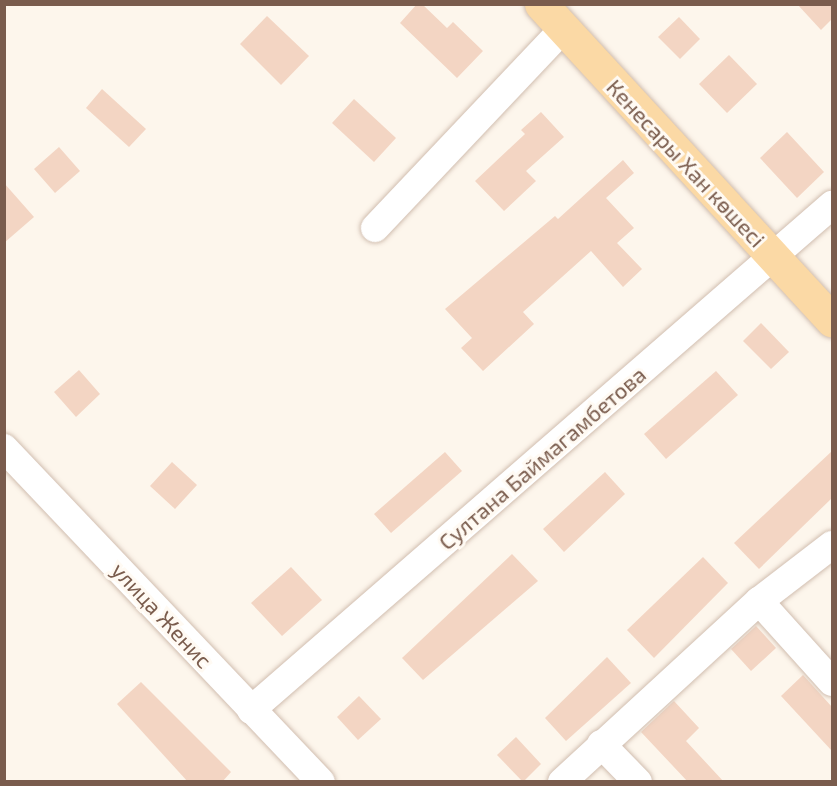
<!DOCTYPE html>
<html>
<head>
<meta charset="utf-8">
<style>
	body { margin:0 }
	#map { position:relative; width:837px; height:786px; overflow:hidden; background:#fdf6ec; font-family:"Exo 2",sans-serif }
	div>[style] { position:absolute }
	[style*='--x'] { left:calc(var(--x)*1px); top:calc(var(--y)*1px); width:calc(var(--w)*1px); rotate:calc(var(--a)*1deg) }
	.building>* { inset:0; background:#f3d5c3 }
	.roads { filter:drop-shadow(0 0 2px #d1beb0) drop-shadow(0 0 2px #d1beb0) }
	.minor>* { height:28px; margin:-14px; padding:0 14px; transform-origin:14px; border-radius:14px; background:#fff }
	.major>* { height:33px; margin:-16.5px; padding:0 16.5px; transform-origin:16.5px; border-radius:16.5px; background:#fbd9a5 }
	span { translate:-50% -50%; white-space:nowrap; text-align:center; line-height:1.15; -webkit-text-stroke:6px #fffaf3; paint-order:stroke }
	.street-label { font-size:22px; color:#7a5c4d }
	.frame { position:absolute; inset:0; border:6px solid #7a5c4d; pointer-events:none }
</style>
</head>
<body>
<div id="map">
	<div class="building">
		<div style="clip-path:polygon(417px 4px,422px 4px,447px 28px,453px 22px,483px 51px,457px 78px,400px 23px)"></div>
		<div style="clip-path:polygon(797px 4px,832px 4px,832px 19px,821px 30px)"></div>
		<div style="clip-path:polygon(267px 16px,309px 56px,281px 85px,240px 44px)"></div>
		<div style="clip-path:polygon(679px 17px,700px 39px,680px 59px,658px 37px)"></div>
		<div style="clip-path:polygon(729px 55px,757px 84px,727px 113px,699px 84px)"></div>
		<div style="clip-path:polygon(102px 89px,146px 129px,129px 147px,86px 108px)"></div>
		<div style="clip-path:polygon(354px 99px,396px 138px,374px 162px,332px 123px)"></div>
		<div style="clip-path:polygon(541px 112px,564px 137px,526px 171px,536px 181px,504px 211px,475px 181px,525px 134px,521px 130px)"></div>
		<div style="clip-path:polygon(787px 132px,824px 172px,797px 198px,760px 158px)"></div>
		<div style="clip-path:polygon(59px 147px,80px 171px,55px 193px,34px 169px)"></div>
		<div style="clip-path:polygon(623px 160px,634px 173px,606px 198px,634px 228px,617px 243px,642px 269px,623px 287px,591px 251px,523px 312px,534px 324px,483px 371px,461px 348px,472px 338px,445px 309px,555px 216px,558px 219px)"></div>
		<div style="clip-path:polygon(4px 183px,34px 217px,4px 243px)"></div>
		<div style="clip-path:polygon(761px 323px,789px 352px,771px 369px,743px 341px)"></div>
		<div style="clip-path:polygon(79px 370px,100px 394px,76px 417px,54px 392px)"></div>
		<div style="clip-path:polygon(716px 371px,738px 395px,666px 459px,644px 434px)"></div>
		<div style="clip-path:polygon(832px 451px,832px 498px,759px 569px,734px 543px)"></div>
		<div style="clip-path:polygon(445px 452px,462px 471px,391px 533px,374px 514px)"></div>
		<div style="clip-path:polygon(172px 462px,197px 485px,175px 509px,150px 486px)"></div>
		<div style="clip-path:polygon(605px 472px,625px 494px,564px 552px,543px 529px)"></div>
		<div style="clip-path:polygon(512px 554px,538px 581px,423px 680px,402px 658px)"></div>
		<div style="clip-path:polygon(703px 557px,728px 583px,654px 658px,627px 630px)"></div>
		<div style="clip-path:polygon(291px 567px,322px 600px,282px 636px,251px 603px)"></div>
		<div style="clip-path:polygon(756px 626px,776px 648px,751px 671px,731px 649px)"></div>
		<div style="clip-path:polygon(607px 657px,631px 683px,566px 741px,545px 718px)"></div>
		<div style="clip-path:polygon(803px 675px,832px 707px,832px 751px,781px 696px)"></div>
		<div style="clip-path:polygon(141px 682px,231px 772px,222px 782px,188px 782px,117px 704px)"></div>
		<div style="clip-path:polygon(359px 696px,381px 719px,358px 740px,337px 717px)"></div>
		<div style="clip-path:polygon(674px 701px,699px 728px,686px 741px,724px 782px,688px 782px,641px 732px)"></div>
		<div style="clip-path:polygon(516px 737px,541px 764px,523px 782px,497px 755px)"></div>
	</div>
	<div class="roads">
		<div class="minor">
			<div style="--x:375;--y:228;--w:274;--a:-46.6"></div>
			<div style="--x:4;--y:448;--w:460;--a:46.5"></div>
			<div style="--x:759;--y:601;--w:109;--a:48"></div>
			<div style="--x:251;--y:710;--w:770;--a:-41"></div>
			<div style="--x:601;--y:744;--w:53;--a:45.8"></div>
			<div style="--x:562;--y:782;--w:268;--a:-42.6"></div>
			<div style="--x:759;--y:601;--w:92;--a:-37.5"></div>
		</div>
		<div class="major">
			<div style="--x:541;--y:4;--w:430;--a:47.4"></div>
		</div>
	</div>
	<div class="street-label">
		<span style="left:686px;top:163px;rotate:47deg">Кенесары Хан көшесі</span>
		<span style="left:542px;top:458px;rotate:-41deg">Султана Баймагамбетова</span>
		<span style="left:162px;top:615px;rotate:47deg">улица Женис</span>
	</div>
	<div class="frame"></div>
</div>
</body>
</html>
